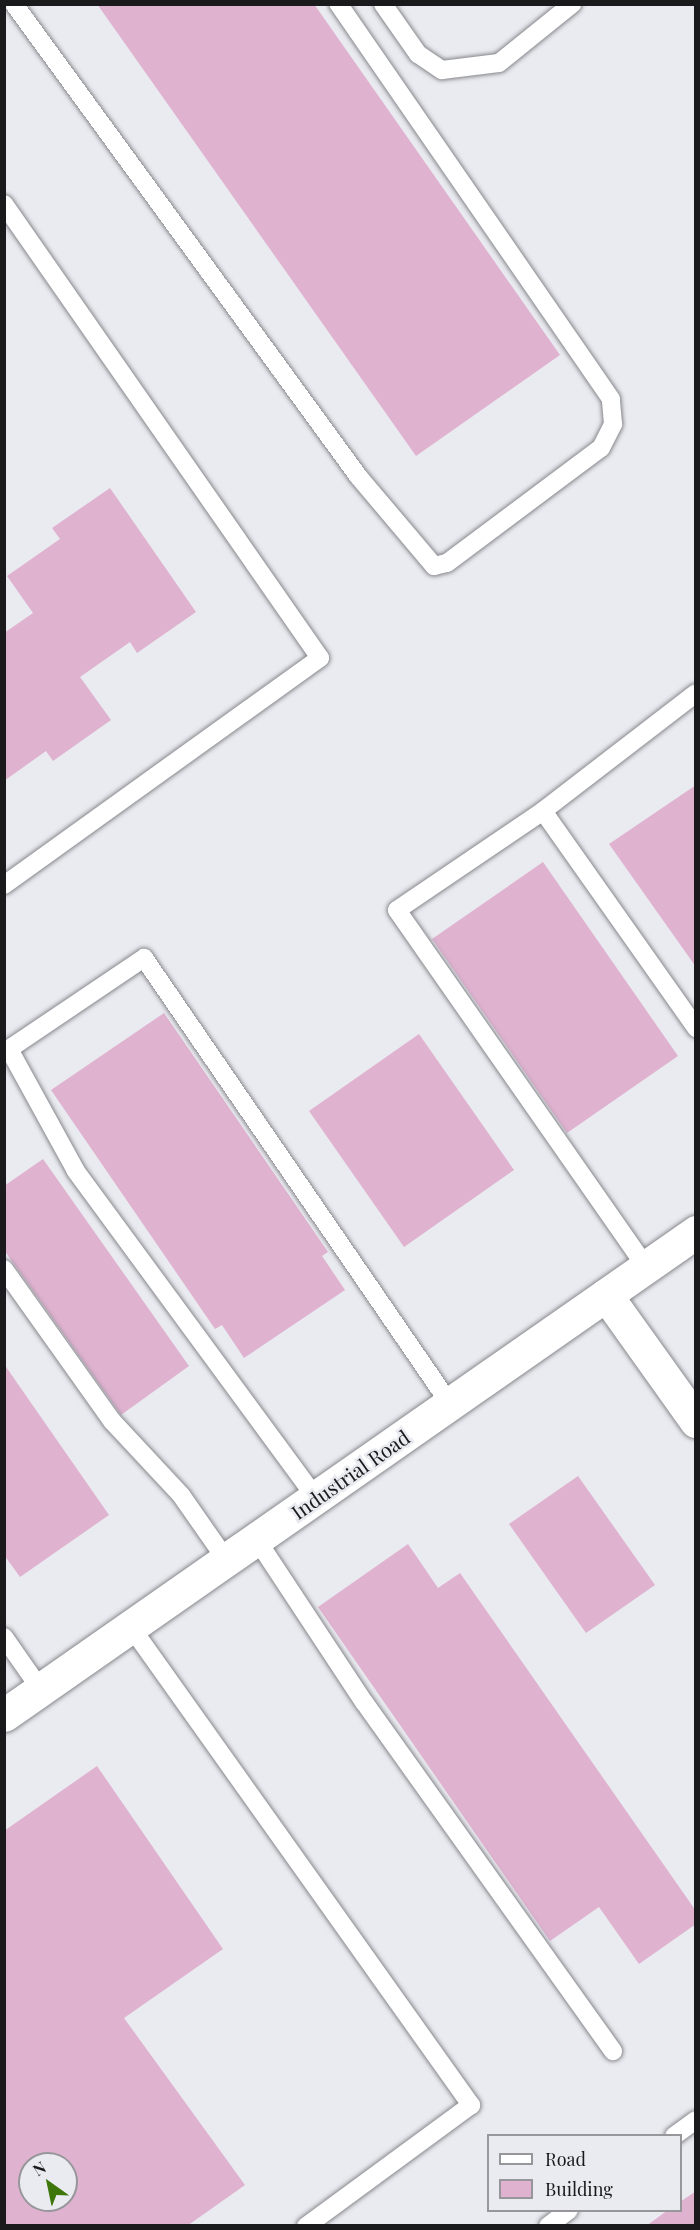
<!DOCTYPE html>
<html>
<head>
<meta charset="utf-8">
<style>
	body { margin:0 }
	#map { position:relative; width:700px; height:2230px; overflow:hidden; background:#eaebf0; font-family:"Playfair Display",serif }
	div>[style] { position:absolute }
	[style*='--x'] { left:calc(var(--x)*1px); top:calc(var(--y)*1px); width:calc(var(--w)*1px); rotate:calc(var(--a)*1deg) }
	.building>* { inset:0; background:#dfb2d0 }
	.roads { filter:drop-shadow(0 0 2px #87888d) drop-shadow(0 0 2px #87888d) }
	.service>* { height:18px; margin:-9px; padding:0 9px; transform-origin:9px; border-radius:9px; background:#fff }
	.minor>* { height:33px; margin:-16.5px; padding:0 16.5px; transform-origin:16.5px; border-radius:16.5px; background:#fff }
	span { translate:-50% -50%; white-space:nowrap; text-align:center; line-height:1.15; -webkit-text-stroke:5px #eaebf0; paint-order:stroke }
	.street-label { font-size:20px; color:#1a1a1c }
	.frame { position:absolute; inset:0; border:6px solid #1a1a1c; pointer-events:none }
	.legend { position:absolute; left:487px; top:2134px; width:195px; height:78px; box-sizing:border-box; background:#eaebf0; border:2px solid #97979b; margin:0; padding:8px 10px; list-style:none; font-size:18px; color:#1a1a1c }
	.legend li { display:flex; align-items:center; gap:12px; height:30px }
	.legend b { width:30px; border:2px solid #97979b }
	.north { position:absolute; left:18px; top:2152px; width:60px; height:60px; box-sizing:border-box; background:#eaebf0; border:2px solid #97979b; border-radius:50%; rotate:327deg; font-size:16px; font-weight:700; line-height:24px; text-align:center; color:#1a1a1c }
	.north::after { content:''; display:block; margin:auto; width:21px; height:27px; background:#3d770b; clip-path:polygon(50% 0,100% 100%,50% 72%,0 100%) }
</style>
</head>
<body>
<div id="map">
	<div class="building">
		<div style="clip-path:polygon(97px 4px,314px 4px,560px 355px,416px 456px)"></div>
		<div style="clip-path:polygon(110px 488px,196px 612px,137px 653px,130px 642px,80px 677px,111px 720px,53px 761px,46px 751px,4px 781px,4px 633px,33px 613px,7px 576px,60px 539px,52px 528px)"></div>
		<div style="clip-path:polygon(696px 785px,696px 967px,609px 844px)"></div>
		<div style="clip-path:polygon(543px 862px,678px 1056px,567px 1133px,432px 939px)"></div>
		<div style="clip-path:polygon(164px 1013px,328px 1252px,322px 1256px,345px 1290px,244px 1358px,222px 1325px,215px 1329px,51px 1090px)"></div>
		<div style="clip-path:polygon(419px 1034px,514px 1170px,404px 1247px,309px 1111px)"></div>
		<div style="clip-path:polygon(43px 1159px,189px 1366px,121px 1415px,4px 1250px,4px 1186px)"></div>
		<div style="clip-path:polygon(4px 1364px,109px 1515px,20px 1577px,4px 1555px)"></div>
		<div style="clip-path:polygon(578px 1476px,655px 1585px,586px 1633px,509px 1524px)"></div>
		<div style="clip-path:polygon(408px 1544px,438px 1588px,460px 1573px,696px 1911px,696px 1924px,639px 1964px,599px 1907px,550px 1941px,318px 1607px)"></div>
		<div style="clip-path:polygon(evenodd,97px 1766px,223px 1949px,124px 2018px,245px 2185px,187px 2226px,4px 2226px,4px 1831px,97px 1766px,30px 2164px,66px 2164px,66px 2200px,30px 2200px,30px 2164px)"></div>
		<div style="clip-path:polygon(696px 2191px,696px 2226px,646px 2226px,668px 2210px,680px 2210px,680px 2202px)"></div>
	</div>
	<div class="roads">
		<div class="service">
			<div style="--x:14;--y:4;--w:584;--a:53.91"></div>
			<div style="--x:358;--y:476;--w:118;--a:49.8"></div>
			<div style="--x:434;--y:566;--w:13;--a:-13"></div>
			<div style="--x:447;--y:563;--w:192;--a:-36.8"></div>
			<div style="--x:601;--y:448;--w:27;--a:-63"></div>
			<div style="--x:613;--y:424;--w:25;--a:-95"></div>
			<div style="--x:611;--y:399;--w:480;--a:-124.6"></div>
			<div style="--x:383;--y:4;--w:61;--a:55"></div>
			<div style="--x:418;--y:54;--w:29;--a:34"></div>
			<div style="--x:442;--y:70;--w:57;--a:-7"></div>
			<div style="--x:499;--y:63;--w:94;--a:-38.9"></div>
			<div style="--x:4;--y:204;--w:553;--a:55.16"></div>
			<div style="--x:320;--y:658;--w:389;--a:144.3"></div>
			<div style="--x:543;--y:811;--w:193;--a:-37.6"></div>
			<div style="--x:646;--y:1267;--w:435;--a:-124.9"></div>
			<div style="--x:397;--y:910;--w:176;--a:-34.1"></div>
			<div style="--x:543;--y:811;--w:266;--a:54.8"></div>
			<div style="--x:4;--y:1269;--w:186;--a:54.6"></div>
			<div style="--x:112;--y:1421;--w:101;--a:47"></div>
			<div style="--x:181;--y:1495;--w:80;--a:55.1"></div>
			<div style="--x:316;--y:1498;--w:406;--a:-126.3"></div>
			<div style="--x:76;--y:1171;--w:139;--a:-118.8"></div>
			<div style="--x:9;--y:1049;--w:163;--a:-34"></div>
			<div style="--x:144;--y:958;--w:541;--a:55.55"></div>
			<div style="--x:257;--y:1540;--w:194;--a:56.6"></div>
			<div style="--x:364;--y:1702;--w:429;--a:54.5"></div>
			<div style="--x:131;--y:1627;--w:587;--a:54.58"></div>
			<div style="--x:471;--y:2105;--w:205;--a:143.7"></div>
			<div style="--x:4;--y:1637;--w:65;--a:55.1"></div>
			<div style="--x:674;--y:2136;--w:27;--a:-36"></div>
			<div style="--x:548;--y:2226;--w:26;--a:-37"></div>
		</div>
		<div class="minor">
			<div style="--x:606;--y:1295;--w:155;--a:54.5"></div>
			<div style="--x:4;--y:1715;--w:844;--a:-34.91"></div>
		</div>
	</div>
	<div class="street-label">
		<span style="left:350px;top:1474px;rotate:-35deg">Industrial Road</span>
	</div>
	<div class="frame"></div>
	<ul class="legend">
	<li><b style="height:8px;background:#fff"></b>Road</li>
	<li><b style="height:16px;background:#dfb2d0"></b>Building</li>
	</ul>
	<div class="north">N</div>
</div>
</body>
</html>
